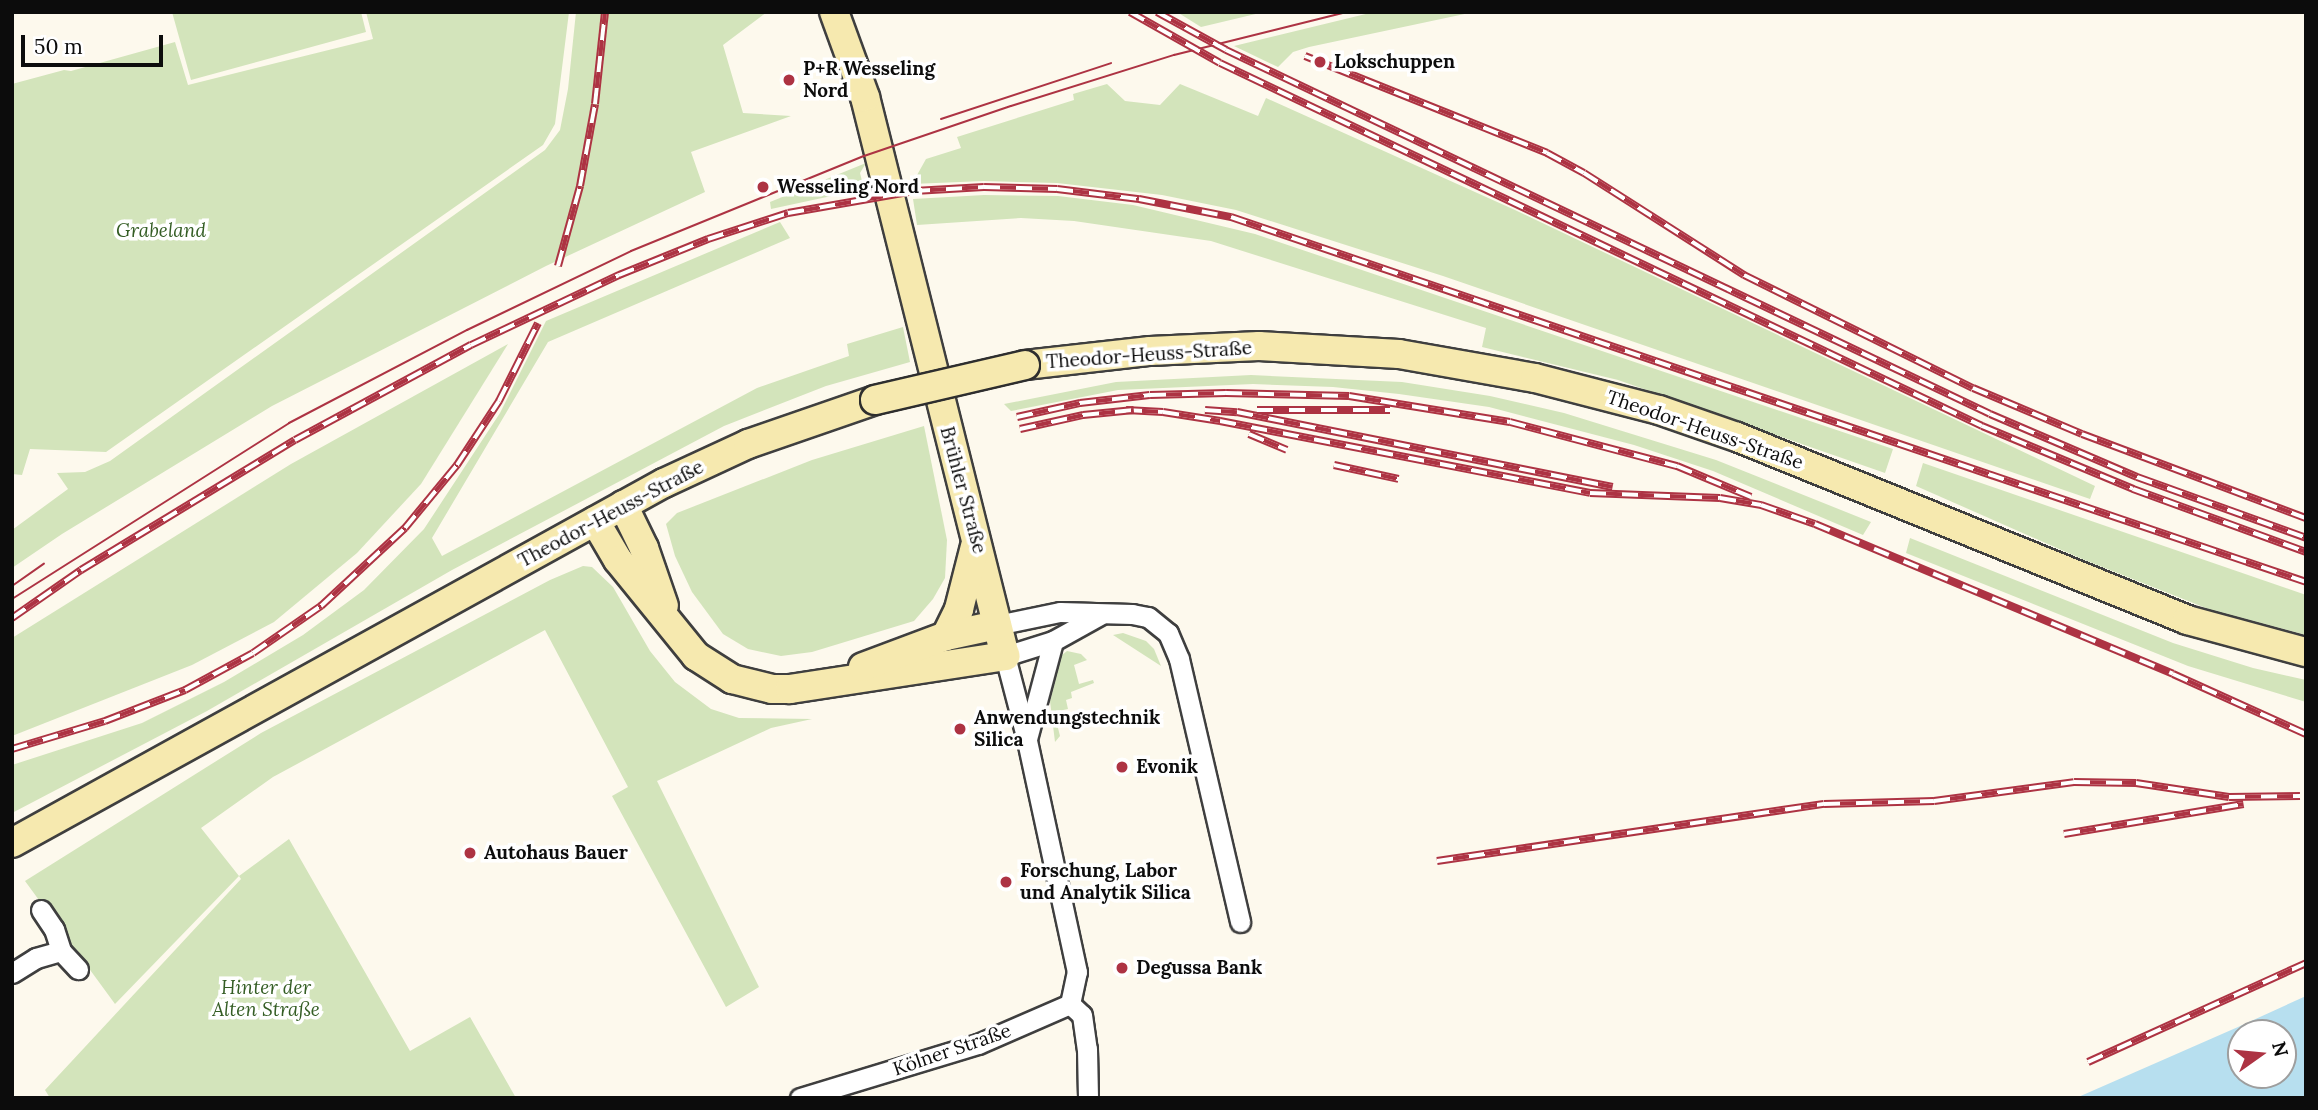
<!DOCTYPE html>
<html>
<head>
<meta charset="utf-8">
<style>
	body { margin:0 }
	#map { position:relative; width:2318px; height:1110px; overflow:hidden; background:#fdf9ed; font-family:Lora,serif }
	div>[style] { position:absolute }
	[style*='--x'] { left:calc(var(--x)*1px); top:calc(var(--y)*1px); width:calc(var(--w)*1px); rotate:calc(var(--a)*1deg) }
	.green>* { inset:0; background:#d3e4bb }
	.water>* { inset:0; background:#b7dfef }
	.roads { filter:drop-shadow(2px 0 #3f3f3f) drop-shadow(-2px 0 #3f3f3f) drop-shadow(0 2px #3f3f3f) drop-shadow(0 -2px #3f3f3f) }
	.street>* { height:19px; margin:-9.5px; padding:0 9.5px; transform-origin:9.5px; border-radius:9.5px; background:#fff }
	.secondary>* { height:28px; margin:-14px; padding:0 14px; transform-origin:14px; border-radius:14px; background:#f6e9af }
	.tram>* { height:2px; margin:-1px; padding:0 1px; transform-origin:1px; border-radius:1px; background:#ad3343 }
	.rail>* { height:8px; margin-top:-4px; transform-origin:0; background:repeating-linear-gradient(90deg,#fff 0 16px,#ad3343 0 32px); box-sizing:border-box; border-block:2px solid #ad3343 }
	.bridges { filter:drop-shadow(2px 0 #2e2e2e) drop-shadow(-2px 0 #2e2e2e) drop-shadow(0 2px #2e2e2e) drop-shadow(0 -2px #2e2e2e) }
	.secondary-bridge>* { height:28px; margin:-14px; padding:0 14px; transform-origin:14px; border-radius:14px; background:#f6e9af }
	.dots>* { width:19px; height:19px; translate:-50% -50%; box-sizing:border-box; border:4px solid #fff; border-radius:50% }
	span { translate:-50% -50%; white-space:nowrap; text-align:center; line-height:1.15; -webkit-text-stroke:7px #fff; paint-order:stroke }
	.poi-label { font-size:19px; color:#0c0c0c; font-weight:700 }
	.left { translate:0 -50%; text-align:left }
	.park-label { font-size:19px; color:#345d24; font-style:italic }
	.street-label { font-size:19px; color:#0c0c0c }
	.frame { position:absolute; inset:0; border:14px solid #0c0c0c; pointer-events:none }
	.north { position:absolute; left:2227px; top:1019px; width:70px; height:70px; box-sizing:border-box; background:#fff; border:2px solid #9e9e9e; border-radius:50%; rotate:75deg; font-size:19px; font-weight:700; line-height:28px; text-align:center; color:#0c0c0c }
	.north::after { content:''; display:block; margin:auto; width:24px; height:32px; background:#ad3343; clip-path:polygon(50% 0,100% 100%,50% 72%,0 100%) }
	.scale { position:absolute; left:21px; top:35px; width:142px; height:32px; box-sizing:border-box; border:4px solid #0c0c0c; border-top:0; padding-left:9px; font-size:21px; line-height:24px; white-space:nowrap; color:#0c0c0c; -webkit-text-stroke:5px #fff; paint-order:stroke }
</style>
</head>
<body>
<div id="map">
	<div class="green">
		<i style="clip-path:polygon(172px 12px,361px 12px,366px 32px,191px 80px)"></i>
		<i style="clip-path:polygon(366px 12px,569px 12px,555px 124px,543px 145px,106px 452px,30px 449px,22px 475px,12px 474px,12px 84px,64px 70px,71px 71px,175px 42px,188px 85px,373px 39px)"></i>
		<i style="clip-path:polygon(576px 12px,767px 12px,723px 45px,743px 113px,791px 116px,691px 152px,705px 192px,546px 266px,272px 406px,62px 534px,12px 568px,12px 530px,68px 489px,57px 473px,85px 472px,110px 461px,545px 150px,560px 130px,568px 89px)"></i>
		<i style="clip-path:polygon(1177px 12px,1264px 12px,1201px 27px)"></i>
		<i style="clip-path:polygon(1374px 12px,1474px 12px,1309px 47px,1293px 52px,1278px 67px,1234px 46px)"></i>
		<i style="clip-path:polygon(1107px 84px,1125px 101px,1160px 105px,1180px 84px,1258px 116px,1266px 98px,1515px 210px,2095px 486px,2090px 499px,1443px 276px,1236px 210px,1162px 195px,1057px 183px,984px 181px,912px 184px,926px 159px,961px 148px,957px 137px,1074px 100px,1073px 94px)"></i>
		<i style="clip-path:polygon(866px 163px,860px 173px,864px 189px,771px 209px,770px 202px)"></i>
		<i style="clip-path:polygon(984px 195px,1058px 196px,1133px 205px,1255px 234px,1893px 449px,1885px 473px,1618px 380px,1482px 347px,1486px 328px,1211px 241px,1074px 221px,1021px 218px,917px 225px,913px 199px)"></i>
		<i style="clip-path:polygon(780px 222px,790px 238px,548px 342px,432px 538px,442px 556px,757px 388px,849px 356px,847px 344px,903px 327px,910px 362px,826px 386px,724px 426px,452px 570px,207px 711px,12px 813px,12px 765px,142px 723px,224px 682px,303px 635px,364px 590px,424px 529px,500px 413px,546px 321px)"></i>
		<i style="clip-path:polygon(508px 344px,421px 484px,357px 553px,274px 622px,192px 665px,12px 736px,12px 638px,291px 464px)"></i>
		<i style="clip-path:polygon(1251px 375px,1402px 382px,1490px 396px,1564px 413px,1716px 460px,1871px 522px,1863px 535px,1713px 471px,1634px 445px,1489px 407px,1399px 394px,1333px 387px,1253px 384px,1118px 390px,1011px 411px,1004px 404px,1116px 382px)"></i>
		<i style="clip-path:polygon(924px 426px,947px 540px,945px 578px,933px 599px,914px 621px,812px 652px,781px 656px,748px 649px,723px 634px,692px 592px,675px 556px,666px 524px,677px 513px,812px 460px)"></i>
		<i style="clip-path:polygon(1923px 463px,2306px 595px,2306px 635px,2211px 610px,2082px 559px,1916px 486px)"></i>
		<i style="clip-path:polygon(1910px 538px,2173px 643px,2253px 668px,2306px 680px,2306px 702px,2188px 666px,1906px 553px)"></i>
		<i style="clip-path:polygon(583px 566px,592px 567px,613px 587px,650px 651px,675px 682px,711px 709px,739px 718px,812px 719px,771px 728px,657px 781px,759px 987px,726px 1007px,612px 796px,628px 787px,545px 630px,273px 777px,201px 828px,239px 876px,289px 839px,410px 1051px,470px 1017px,516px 1098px,50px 1098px,45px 1090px,241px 879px,239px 876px,115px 1004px,25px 881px,261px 733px,550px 580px)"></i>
		<i style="clip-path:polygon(1123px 633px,1146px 641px,1154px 649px,1161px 666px,1113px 635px)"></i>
		<i style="clip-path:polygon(1067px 651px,1081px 654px,1087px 660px,1074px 665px,1079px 684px,1093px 680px,1094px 683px,1071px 692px,1072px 698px,1066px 700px,1068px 709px,1054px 712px,1060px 736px,1055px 742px,1050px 701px,1057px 674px,1052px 671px,1056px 660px)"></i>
	</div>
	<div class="water">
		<i style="clip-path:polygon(evenodd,2306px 996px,2306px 1098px,2076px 1098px,2238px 1027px,2306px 996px,2241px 1033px,2283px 1033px,2283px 1075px,2241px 1075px,2241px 1033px)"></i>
	</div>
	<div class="roads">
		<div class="street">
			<i style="--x:997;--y:625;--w:64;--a:-11.7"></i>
			<i style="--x:1060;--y:612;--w:72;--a:1.6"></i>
			<i style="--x:1132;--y:614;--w:16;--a:11"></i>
			<i style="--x:1148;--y:617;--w:26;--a:39"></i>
			<i style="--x:1168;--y:633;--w:28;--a:67"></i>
			<i style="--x:1179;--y:659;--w:270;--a:76.9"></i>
			<i style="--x:1027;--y:739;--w:101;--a:-75.1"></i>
			<i style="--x:41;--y:910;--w:23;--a:56"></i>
			<i style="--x:54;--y:929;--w:23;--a:72"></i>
			<i style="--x:12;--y:973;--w:28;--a:-32"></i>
			<i style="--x:36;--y:958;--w:26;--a:-16"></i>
			<i style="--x:61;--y:951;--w:25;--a:47"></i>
			<i style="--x:1070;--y:1004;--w:16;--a:43"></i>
			<i style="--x:1082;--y:1015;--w:34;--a:82"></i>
			<i style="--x:1087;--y:1049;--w:49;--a:88.8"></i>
			<i style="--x:800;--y:1098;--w:186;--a:-16.9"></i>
			<i style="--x:978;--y:1044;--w:100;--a:-23.5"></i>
			<i style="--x:1070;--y:1004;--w:33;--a:-78"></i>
			<i style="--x:1077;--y:972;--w:237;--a:-102.2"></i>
			<i style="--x:1027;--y:740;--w:87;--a:-104.7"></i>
			<i style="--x:1005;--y:656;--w:50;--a:-17.4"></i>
			<i style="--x:1053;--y:641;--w:54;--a:-29"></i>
		</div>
		<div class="secondary">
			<i style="--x:1025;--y:365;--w:126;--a:-6.4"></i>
			<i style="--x:1150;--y:351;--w:109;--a:-2.6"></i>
			<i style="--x:1259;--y:346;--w:140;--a:3.3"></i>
			<i style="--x:1399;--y:354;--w:138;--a:10"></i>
			<i style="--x:1535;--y:378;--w:128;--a:14.5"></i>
			<i style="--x:1659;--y:410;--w:83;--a:19.1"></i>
			<i style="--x:1737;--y:437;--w:486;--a:22.1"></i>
			<i style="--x:2187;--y:620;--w:123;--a:15.1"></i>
			<i style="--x:623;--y:505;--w:48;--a:64"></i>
			<i style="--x:644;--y:548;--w:61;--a:71"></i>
			<i style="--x:595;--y:521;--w:45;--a:59.5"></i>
			<i style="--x:618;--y:560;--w:124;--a:50.9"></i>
			<i style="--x:696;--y:656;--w:43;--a:32.6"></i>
			<i style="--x:732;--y:679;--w:41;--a:14"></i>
			<i style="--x:772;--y:689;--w:18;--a:0"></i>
			<i style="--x:790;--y:689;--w:218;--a:-8.7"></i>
			<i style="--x:1005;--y:656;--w:576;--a:-104.06"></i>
			<i style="--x:865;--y:97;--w:90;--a:-110"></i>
			<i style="--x:946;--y:636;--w:30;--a:-64"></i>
			<i style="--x:959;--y:609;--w:65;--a:-75.7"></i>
			<i style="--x:863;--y:667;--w:89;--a:-20.5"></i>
			<i style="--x:946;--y:636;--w:52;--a:-12.2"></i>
			<i style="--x:12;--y:843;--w:745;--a:-28.91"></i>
			<i style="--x:664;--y:483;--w:93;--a:-24.9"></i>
			<i style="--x:748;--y:444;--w:134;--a:-19.1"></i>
		</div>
	</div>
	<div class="tram">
		<i style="--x:941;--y:119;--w:179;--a:-18.2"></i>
		<i style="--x:12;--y:586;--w:39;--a:-35"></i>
		<i style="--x:12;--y:599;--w:328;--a:-32.4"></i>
		<i style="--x:289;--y:423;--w:201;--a:-27.6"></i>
		<i style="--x:467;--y:330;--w:182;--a:-25.7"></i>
		<i style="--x:631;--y:251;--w:252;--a:-22.2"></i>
		<i style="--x:864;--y:156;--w:155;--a:-18.8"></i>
		<i style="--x:1011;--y:106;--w:171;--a:-17.4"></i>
		<i style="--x:1174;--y:55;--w:178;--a:-14"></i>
	</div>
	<div class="rail">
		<i style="--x:1130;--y:12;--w:103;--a:29.5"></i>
		<i style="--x:1220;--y:63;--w:844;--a:25.47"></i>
		<i style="--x:1982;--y:426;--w:164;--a:22.6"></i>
		<i style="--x:2133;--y:489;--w:184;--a:20"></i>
		<i style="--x:1157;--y:12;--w:79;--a:28.8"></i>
		<i style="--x:1226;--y:50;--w:846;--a:25.47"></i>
		<i style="--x:1990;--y:414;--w:160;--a:23.2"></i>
		<i style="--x:2137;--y:477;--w:180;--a:19.8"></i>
		<i style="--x:1305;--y:56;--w:261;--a:21.8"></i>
		<i style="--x:1547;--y:153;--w:42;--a:28.4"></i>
		<i style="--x:1584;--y:173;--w:190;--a:32.5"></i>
		<i style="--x:1744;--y:275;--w:255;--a:26.3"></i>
		<i style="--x:1973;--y:388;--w:118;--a:22.9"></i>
		<i style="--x:2082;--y:434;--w:239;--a:20.6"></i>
		<i style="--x:558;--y:266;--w:83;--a:-74.6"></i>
		<i style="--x:580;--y:186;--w:83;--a:-79.6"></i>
		<i style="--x:595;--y:104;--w:93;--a:-83.8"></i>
		<i style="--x:1126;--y:410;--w:37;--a:3"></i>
		<i style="--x:1163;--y:412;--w:58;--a:9"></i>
		<i style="--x:1220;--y:421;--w:377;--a:11"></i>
		<i style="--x:1590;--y:493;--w:130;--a:2.2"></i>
		<i style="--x:1720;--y:498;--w:42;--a:9.7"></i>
		<i style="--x:1761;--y:505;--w:57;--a:19.4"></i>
		<i style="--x:1815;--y:524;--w:388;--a:22.7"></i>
		<i style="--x:2173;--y:674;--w:146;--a:24.3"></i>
		<i style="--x:1205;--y:410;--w:32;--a:4"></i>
		<i style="--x:1237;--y:412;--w:383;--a:11.3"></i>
		<i style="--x:1257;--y:410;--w:133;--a:0"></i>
		<i style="--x:1017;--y:417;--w:65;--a:-12.5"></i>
		<i style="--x:1080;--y:403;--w:70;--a:-6.5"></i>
		<i style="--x:1150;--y:395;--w:76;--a:-1.5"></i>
		<i style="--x:1226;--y:393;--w:123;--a:1.4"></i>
		<i style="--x:1349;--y:396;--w:163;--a:9.2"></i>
		<i style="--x:1510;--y:422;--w:173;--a:14.8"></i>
		<i style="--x:1677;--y:466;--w:80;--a:22.7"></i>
		<i style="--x:1020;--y:429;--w:65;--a:-12.5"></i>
		<i style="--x:1083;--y:415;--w:51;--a:-5.6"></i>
		<i style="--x:1249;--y:434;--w:41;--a:22.8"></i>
		<i style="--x:1334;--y:465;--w:66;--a:12.2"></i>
		<i style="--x:12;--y:618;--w:84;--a:-34.8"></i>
		<i style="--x:81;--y:570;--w:250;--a:-31.3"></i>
		<i style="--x:295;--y:440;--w:200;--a:-28.4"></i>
		<i style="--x:471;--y:345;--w:164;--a:-25.3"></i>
		<i style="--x:619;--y:275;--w:96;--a:-22"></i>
		<i style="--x:708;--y:239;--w:84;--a:-18"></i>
		<i style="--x:788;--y:213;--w:128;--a:-9.9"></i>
		<i style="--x:914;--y:191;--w:70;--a:-3.3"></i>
		<i style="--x:984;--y:187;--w:73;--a:1.6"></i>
		<i style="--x:1057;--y:189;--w:83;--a:7"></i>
		<i style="--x:1139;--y:199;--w:94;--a:11.1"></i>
		<i style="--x:1231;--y:217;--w:1135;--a:18.75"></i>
		<i style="--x:12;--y:749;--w:97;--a:-16.8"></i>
		<i style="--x:105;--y:721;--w:86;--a:-21.2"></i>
		<i style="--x:185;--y:690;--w:77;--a:-28.6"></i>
		<i style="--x:253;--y:653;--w:83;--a:-34.7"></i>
		<i style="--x:321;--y:606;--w:115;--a:-42.9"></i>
		<i style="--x:405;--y:528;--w:82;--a:-50.5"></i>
		<i style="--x:457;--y:465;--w:77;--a:-56.7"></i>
		<i style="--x:499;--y:401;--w:87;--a:-63.4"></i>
		<i style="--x:2064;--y:834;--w:182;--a:-9.5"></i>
		<i style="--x:1437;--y:861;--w:391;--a:-8.4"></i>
		<i style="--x:1824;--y:804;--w:110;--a:-1.6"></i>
		<i style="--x:1934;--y:801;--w:141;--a:-7.7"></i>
		<i style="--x:2074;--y:782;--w:62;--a:0.9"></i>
		<i style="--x:2136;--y:783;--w:94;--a:8.6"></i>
		<i style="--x:2229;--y:797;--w:71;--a:-0.8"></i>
		<i style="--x:2088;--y:1062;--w:239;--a:-24.4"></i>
	</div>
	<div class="bridges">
		<div class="secondary-bridge">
			<i style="--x:875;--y:400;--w:154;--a:-13.1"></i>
		</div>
	</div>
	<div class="dots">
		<i style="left:1320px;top:62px;background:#ad3343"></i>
		<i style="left:789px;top:80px;background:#ad3343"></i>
		<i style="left:763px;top:187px;background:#ad3343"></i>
		<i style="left:960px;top:729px;background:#ad3343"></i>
		<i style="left:1122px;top:767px;background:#ad3343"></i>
		<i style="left:470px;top:853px;background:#ad3343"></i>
		<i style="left:1006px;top:882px;background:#ad3343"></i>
		<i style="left:1122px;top:968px;background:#ad3343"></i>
	</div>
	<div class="poi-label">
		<span class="left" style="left:1334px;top:62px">Lokschuppen</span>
		<span class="left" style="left:803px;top:80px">P+R Wesseling<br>Nord</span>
		<span class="left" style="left:777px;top:187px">Wesseling Nord</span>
		<span class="left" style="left:974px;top:729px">Anwendungstechnik<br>Silica</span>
		<span class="left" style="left:1136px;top:767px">Evonik</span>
		<span class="left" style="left:484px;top:853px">Autohaus Bauer</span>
		<span class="left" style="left:1020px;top:882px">Forschung, Labor<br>und Analytik Silica</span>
		<span class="left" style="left:1136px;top:968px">Degussa Bank</span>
	</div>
	<div class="park-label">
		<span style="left:161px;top:231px">Grabeland</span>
		<span style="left:266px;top:999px">Hinter der<br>Alten Straße</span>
	</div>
	<div class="street-label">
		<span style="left:1149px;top:355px;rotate:-4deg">Theodor-Heuss-Straße</span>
		<span style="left:1705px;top:430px;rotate:19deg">Theodor-Heuss-Straße</span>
		<span style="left:963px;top:490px;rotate:75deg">Brühler Straße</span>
		<span style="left:611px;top:514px;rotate:-28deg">Theodor-Heuss-Straße</span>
		<span style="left:952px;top:1050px;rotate:-19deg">Kölner Straße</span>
	</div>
	<div class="frame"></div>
	<div class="north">N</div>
	<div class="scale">50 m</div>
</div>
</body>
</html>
